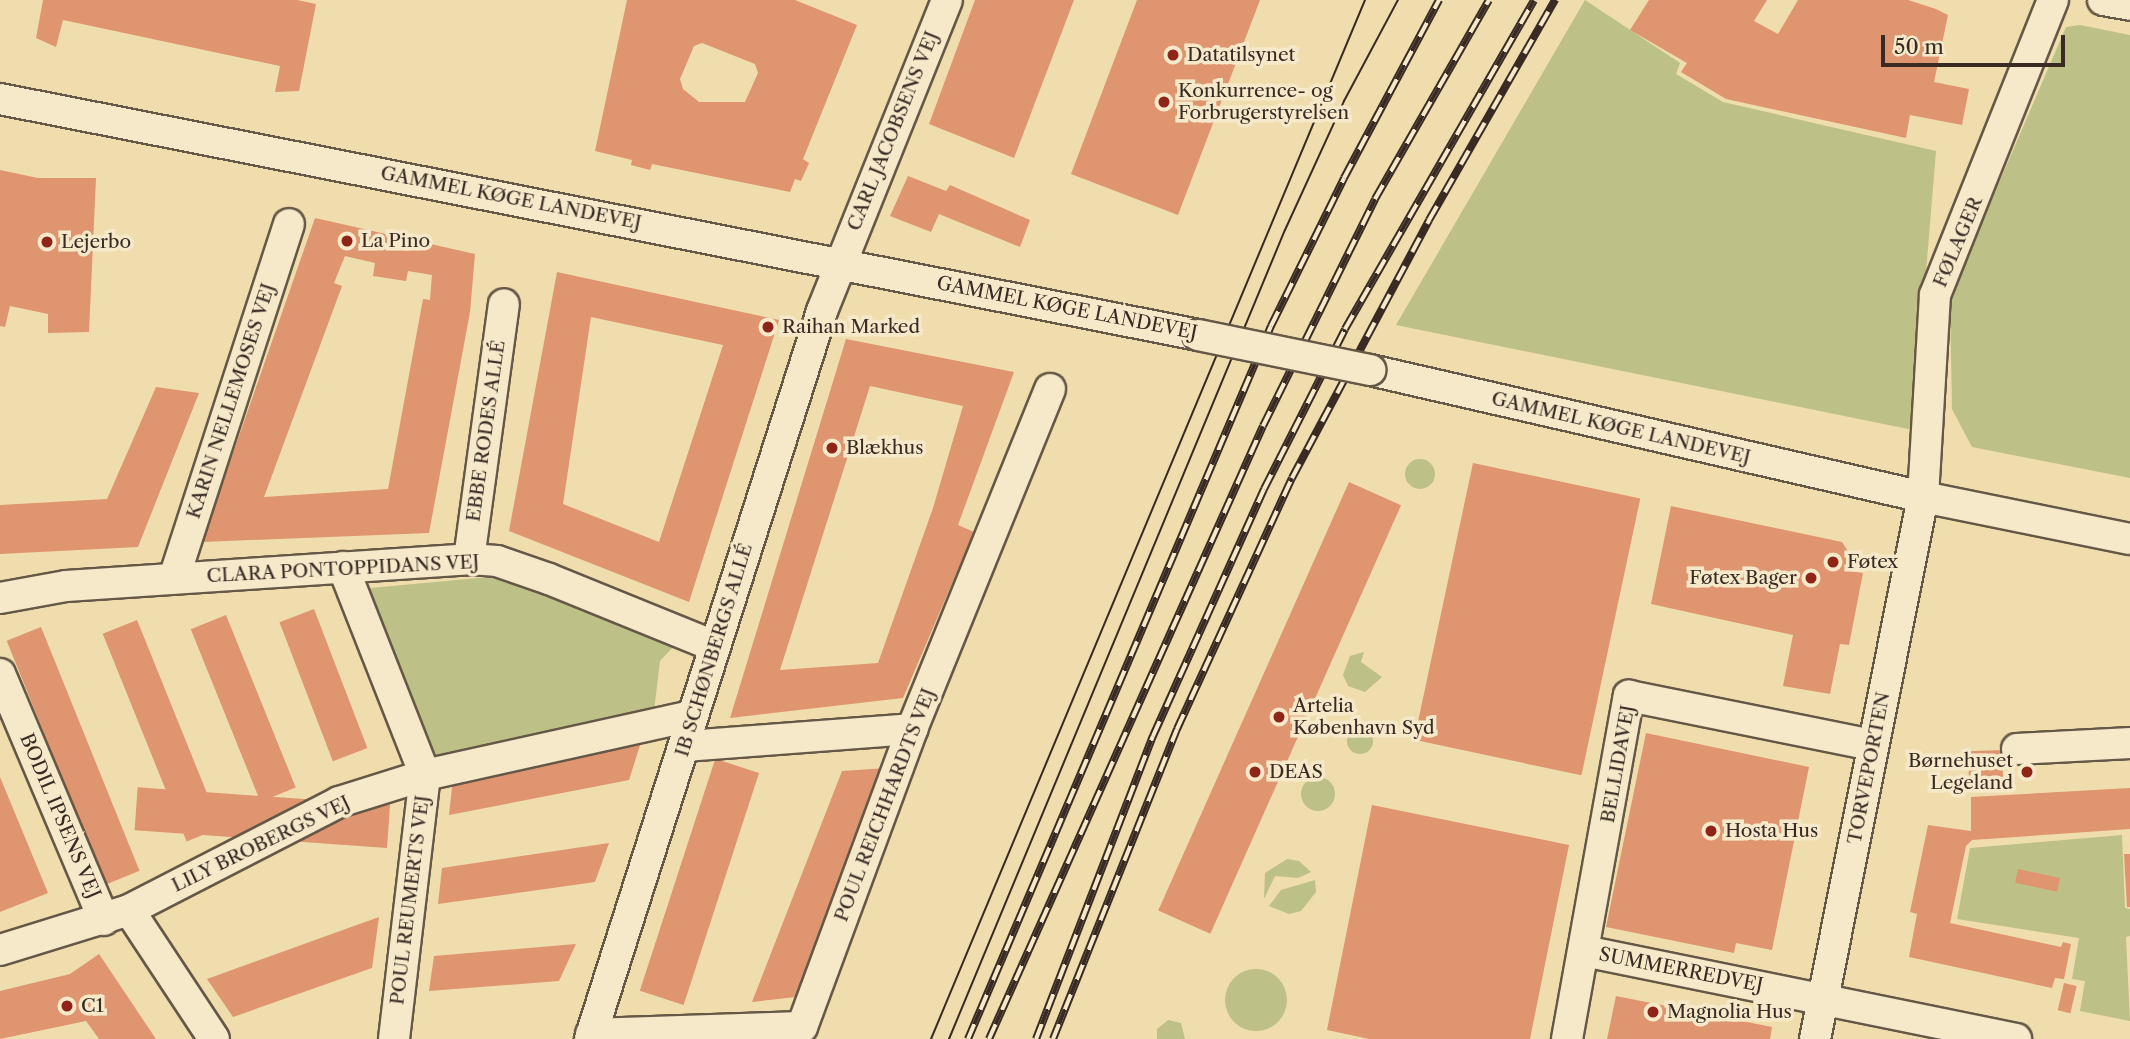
<!DOCTYPE html>
<html>
<head>
<meta charset="utf-8">
<style>
	body { margin:0 }
	#map { position:relative; width:2130px; height:1039px; overflow:hidden; background:#efddad; font-family:"Libre Caslon Text",serif }
	div>[style] { position:absolute }
	[style*='--x'] { left:calc(var(--x)*1px); top:calc(var(--y)*1px); width:calc(var(--w)*1px); rotate:calc(var(--a)*1deg) }
	.green>* { inset:0; background:#bdc087 }
	.round { border-radius:50% }
	.building>* { inset:0; background:#df9570; transform-origin:0 0 }
	.roads { filter:drop-shadow(2px 0 #665846) drop-shadow(-2px 0 #665846) drop-shadow(0 2px #665846) drop-shadow(0 -2px #665846) }
	.minor>* { height:30px; margin:-15px; padding:0 15px; transform-origin:15px; border-radius:15px; background:#f5e9ca }
	.tram>* { height:2px; margin:-1px; padding:0 1px; transform-origin:1px; border-radius:1px; background:#392b24 }
	.rail>* { height:8px; margin-top:-4px; transform-origin:0; background:repeating-linear-gradient(90deg,#f5e9ca 0 16px,#392b24 0 32px); box-sizing:border-box; border-block:2px solid #392b24 }
	.bridges { filter:drop-shadow(2px 0 #665846) drop-shadow(-2px 0 #665846) drop-shadow(0 2px #665846) drop-shadow(0 -2px #665846) }
	.minor-bridge>* { height:30px; margin:-15px; padding:0 15px; transform-origin:15px; border-radius:15px; background:#f5e9ca }
	.dots>* { width:19px; height:19px; translate:-50% -50%; box-sizing:border-box; border:4px solid #f5e9ca; border-radius:50% }
	span { translate:-50% -50%; white-space:nowrap; text-align:center; line-height:1.15; -webkit-text-stroke:7px #f5e9ca; paint-order:stroke }
	.poi-label { font-size:19px; color:#392b24 }
	.left { translate:0 -50%; text-align:left }
	.right { translate:-100% -50%; text-align:right }
	.street-label { font-size:19px; color:#392b24 }
	.scale { position:absolute; left:1881px; top:35px; width:184px; height:32px; box-sizing:border-box; border:4px solid #392b24; border-top:0; padding-left:9px; font-size:21px; line-height:24px; white-space:nowrap; color:#392b24; -webkit-text-stroke:5px #f5e9ca; paint-order:stroke }
</style>
</head>
<body>
<div id="map">
	<div class="green">
		<i style="clip-path:polygon(1585px 0,1680px 63px,1676px 74px,1723px 102px,1936px 151px,1913px 430px,1396px 325px)"></i>
		<i style="clip-path:polygon(2080px 25px,2130px 35px,2130px 478px,1972px 447px,1952px 409px,1950px 297px,2066px 27px)"></i>
		<i class="round" style="left:1405px;top:459px;width:30px;height:30px"></i>
		<i style="clip-path:polygon(499px 576px,674px 646px,660px 661px,654px 711px,436px 755px,423px 749px,366px 595px,371px 588px)"></i>
		<i style="clip-path:polygon(1364px 652px,1361px 662px,1382px 677px,1365px 692px,1348px 686px,1343px 675px,1350px 656px)"></i>
		<i class="round" style="left:1347px;top:728px;width:26px;height:26px"></i>
		<i class="round" style="left:1301px;top:777px;width:34px;height:34px"></i>
		<i style="clip-path:polygon(2122px 835px,2125px 908px,2130px 909px,2130px 936px,2126px 937px,2130px 1021px,2080px 1011px,2085px 981px,2072px 979px,2079px 938px,1957px 919px,1970px 848px)"></i>
		<i style="clip-path:polygon(1287px 859px,1299px 861px,1311px 872px,1298px 878px,1275px 876px,1264px 899px,1265px 873px)"></i>
		<i style="clip-path:polygon(1315px 880px,1316px 892px,1301px 911px,1289px 914px,1269px 906px,1281px 890px)"></i>
		<i class="round" style="left:1225px;top:969px;width:62px;height:62px"></i>
		<i style="clip-path:polygon(1168px 1020px,1181px 1023px,1185px 1039px,1157px 1039px,1157px 1029px)"></i>
	</div>
	<div class="building">
		<i style="clip-path:polygon(43px 0,297px 0,316px 4px,299px 91px,275px 92px,280px 66px,63px 20px,56px 47px,36px 38px)"></i>
		<i style="clip-path:polygon(evenodd,627px 0,795px 0,857px 25px,803px 159px,809px 163px,801px 181px,795px 179px,790px 192px,652px 164px,650px 170px,631px 165px,632px 160px,595px 151px,627px 0,702px 43px,755px 64px,758px 73px,745px 102px,699px 102px,683px 89px,680px 79px,694px 46px,702px 43px)"></i>
		<i style="clip-path:polygon(975px 0,1074px 0,1014px 158px,929px 124px)"></i>
		<i style="clip-path:polygon(1137px 0,1260px 0,1178px 215px,1071px 174px)"></i>
		<i style="clip-path:polygon(1649px 0,1767px 0,1754px 21px,1778px 34px,1798px 0,1908px 0,1936px 9px,1948px 15px,1934px 82px,1969px 89px,1962px 125px,1910px 115px,1906px 138px,1726px 99px,1681px 72px,1687px 63px,1630px 30px)"></i>
		<i style="clip-path:polygon(0 170px,38px 178px,96px 178px,89px 332px,48px 333px,48px 314px,10px 306px,5px 327px,0 326px)"></i>
		<i style="clip-path:polygon(908px 176px,946px 191px,950px 185px,1030px 220px,1020px 247px,939px 214px,931px 232px,890px 216px)"></i>
		<i style="clip-path:polygon(evenodd,315px 218px,475px 254px,470px 312px,429px 533px,202px 542px,315px 218px,345px 256px,375px 263px,373px 276px,406px 281px,408px 271px,432px 275px,430px 300px,423px 299px,388px 489px,264px 497px,342px 286px,334px 283px,345px 256px)"></i>
		<i style="clip-path:polygon(evenodd,557px 272px,779px 320px,689px 602px,509px 531px,557px 272px,591px 317px,723px 345px,659px 542px,563px 504px,591px 317px)"></i>
		<i style="clip-path:polygon(evenodd,846px 339px,1014px 372px,958px 525px,974px 532px,903px 698px,730px 718px,846px 339px,870px 386px,963px 406px,933px 508px,878px 663px,780px 670px,870px 386px)"></i>
		<i style="clip-path:polygon(156px 387px,199px 393px,138px 547px,0 554px,0 505px,107px 499px)"></i>
		<i style="left:1473px;top:463px;width:171px;height:283px;rotate:12deg"></i>
		<i style="left:1349px;top:482px;width:57px;height:469px;rotate:24deg"></i>
		<i style="clip-path:polygon(1671px 506px,1842px 542px,1857px 565px,1856px 572px,1863px 573px,1849px 645px,1840px 644px,1830px 694px,1783px 686px,1793px 635px,1651px 604px)"></i>
		<i style="left:314px;top:609px;width:149px;height:37px;rotate:69deg"></i>
		<i style="left:226px;top:615px;width:186px;height:38px;rotate:68deg"></i>
		<i style="left:137px;top:620px;width:224px;height:37px;rotate:68deg"></i>
		<i style="left:41px;top:627px;width:263px;height:37px;rotate:68deg"></i>
		<i style="clip-path:polygon(1646px 733px,1809px 767px,1772px 950px,1736px 943px,1734px 953px,1606px 927px)"></i>
		<i style="clip-path:polygon(641px 742px,629px 780px,624px 781px,449px 815px,453px 778px)"></i>
		<i style="left:2002px;top:750px;width:33px;height:34px;rotate:88deg"></i>
		<i style="clip-path:polygon(887px 768px,796px 997px,752px 1002px,842px 771px)"></i>
		<i style="left:759px;top:773px;width:244px;height:46px;rotate:108deg"></i>
		<i style="clip-path:polygon(0 777px,48px 893px,0 912px)"></i>
		<i style="clip-path:polygon(2130px 788px,2130px 829px,1972px 840px,1966px 846px,1950px 923px,2061px 947px,2063px 942px,2071px 944px,2064px 979px,2055px 978px,2052px 988px,1909px 957px,1917px 914px,1910px 912px,1928px 825px,1971px 831px,1971px 797px)"></i>
		<i style="left:390px;top:805px;width:43px;height:253px;rotate:94deg"></i>
		<i style="clip-path:polygon(1372px 805px,1569px 845px,1530px 1039px,1369px 1039px,1327px 1030px)"></i>
		<i style="clip-path:polygon(609px 843px,595px 882px,438px 904px,442px 868px)"></i>
		<i style="clip-path:polygon(2124px 854px,2130px 854px,2130px 907px,2127px 907px)"></i>
		<i style="left:2018px;top:869px;width:43px;height:14px;rotate:12deg"></i>
		<i style="clip-path:polygon(379px 917px,372px 968px,233px 1017px,207px 979px)"></i>
		<i style="clip-path:polygon(576px 944px,559px 981px,429px 991px,434px 956px)"></i>
		<i style="clip-path:polygon(99px 954px,156px 1039px,99px 1039px,86px 1021px,0 1039px,0 991px,70px 974px)"></i>
		<i style="left:2064px;top:983px;width:13px;height:28px;rotate:13deg"></i>
		<i style="clip-path:polygon(1616px 996px,1772px 1027px,1770px 1039px,1607px 1039px)"></i>
	</div>
	<div class="roads">
		<div class="minor">
			<i style="--x:2103;--y:0;--w:27;--a:10"></i>
			<i style="--x:0;--y:99;--w:1221;--a:11.14"></i>
			<i style="--x:1370;--y:370;--w:567;--a:12.93"></i>
			<i style="--x:1923;--y:497;--w:211;--a:11.5"></i>
			<i style="--x:469;--y:559;--w:257;--a:-82.2"></i>
			<i style="--x:343;--y:567;--w:224;--a:68.5"></i>
			<i style="--x:425;--y:775;--w:266;--a:96.7"></i>
			<i style="--x:174;--y:578;--w:372;--a:-72"></i>
			<i style="--x:0;--y:598;--w:67;--a:-10.3"></i>
			<i style="--x:66;--y:586;--w:404;--a:-3.8"></i>
			<i style="--x:469;--y:559;--w:28;--a:4"></i>
			<i style="--x:497;--y:561;--w:55;--a:19.1"></i>
			<i style="--x:549;--y:579;--w:178;--a:22.1"></i>
			<i style="--x:0;--y:674;--w:267;--a:67.1"></i>
			<i style="--x:686;--y:746;--w:227;--a:-4.3"></i>
			<i style="--x:2017;--y:749;--w:113;--a:-3"></i>
			<i style="--x:129;--y:910;--w:154;--a:56.6"></i>
			<i style="--x:0;--y:950;--w:135;--a:-17.2"></i>
			<i style="--x:129;--y:910;--w:236;--a:-27.2"></i>
			<i style="--x:339;--y:802;--w:90;--a:-17.4"></i>
			<i style="--x:425;--y:775;--w:272;--a:-12.5"></i>
			<i style="--x:1584;--y:951;--w:441;--a:11.5"></i>
			<i style="--x:591;--y:1034;--w:211;--a:-1.9"></i>
			<i style="--x:802;--y:1027;--w:318;--a:-69.7"></i>
			<i style="--x:912;--y:729;--w:367;--a:-67.9"></i>
			<i style="--x:590;--y:1039;--w:764;--a:-72.32"></i>
			<i style="--x:822;--y:311;--w:335;--a:-68.1"></i>
			<i style="--x:1567;--y:1039;--w:349;--a:-79.8"></i>
			<i style="--x:1629;--y:696;--w:248;--a:11.4"></i>
			<i style="--x:1815;--y:1039;--w:553;--a:-78.73"></i>
			<i style="--x:1923;--y:497;--w:202;--a:-86.6"></i>
			<i style="--x:1935;--y:295;--w:318;--a:-68.2"></i>
		</div>
	</div>
	<div class="tram">
		<i style="--x:931;--y:1039;--w:1126;--a:-67.33"></i>
		<i style="--x:949;--y:1039;--w:876;--a:-67.45"></i>
		<i style="--x:1285;--y:230;--w:142;--a:-65.4"></i>
		<i style="--x:1344;--y:101;--w:115;--a:-61.9"></i>
	</div>
	<div class="rail">
		<i style="--x:968;--y:1039;--w:775;--a:-66.98"></i>
		<i style="--x:1271;--y:326;--w:165;--a:-63.7"></i>
		<i style="--x:1344;--y:178;--w:202;--a:-61.9"></i>
		<i style="--x:989;--y:1039;--w:671;--a:-65.92"></i>
		<i style="--x:1263;--y:426;--w:253;--a:-63.7"></i>
		<i style="--x:1375;--y:199;--w:229;--a:-60.2"></i>
		<i style="--x:1036;--y:1039;--w:325;--a:-68.9"></i>
		<i style="--x:1153;--y:736;--w:271;--a:-65.8"></i>
		<i style="--x:1264;--y:489;--w:179;--a:-63.1"></i>
		<i style="--x:1345;--y:329;--w:379;--a:-60.1"></i>
		<i style="--x:1053;--y:1039;--w:334;--a:-68.2"></i>
		<i style="--x:1177;--y:729;--w:276;--a:-65.4"></i>
		<i style="--x:1292;--y:478;--w:292;--a:-62"></i>
		<i style="--x:1429;--y:220;--w:254;--a:-60.2"></i>
	</div>
	<div class="bridges">
		<div class="minor-bridge">
			<i style="--x:1198;--y:335;--w:176;--a:11.5"></i>
		</div>
	</div>
	<div class="dots">
		<i style="left:1173px;top:55px;background:#8f2418"></i>
		<i style="left:1164px;top:102px;background:#8f2418"></i>
		<i style="left:347px;top:241px;background:#8f2418"></i>
		<i style="left:47px;top:242px;background:#8f2418"></i>
		<i style="left:768px;top:327px;background:#8f2418"></i>
		<i style="left:832px;top:448px;background:#8f2418"></i>
		<i style="left:1833px;top:562px;background:#8f2418"></i>
		<i style="left:1811px;top:578px;background:#8f2418"></i>
		<i style="left:1279px;top:717px;background:#8f2418"></i>
		<i style="left:1255px;top:772px;background:#8f2418"></i>
		<i style="left:2027px;top:772px;background:#8f2418"></i>
		<i style="left:1711px;top:831px;background:#8f2418"></i>
		<i style="left:67px;top:1006px;background:#8f2418"></i>
		<i style="left:1653px;top:1012px;background:#8f2418"></i>
	</div>
	<div class="poi-label">
		<span class="left" style="left:1187px;top:55px">Datatilsynet</span>
		<span class="left" style="left:1178px;top:102px">Konkurrence- og<br>Forbrugerstyrelsen</span>
		<span class="left" style="left:361px;top:241px">La Pino</span>
		<span class="left" style="left:61px;top:242px">Lejerbo</span>
		<span class="left" style="left:782px;top:327px">Raihan Marked</span>
		<span class="left" style="left:846px;top:448px">Blækhus</span>
		<span class="left" style="left:1847px;top:562px">Føtex</span>
		<span class="right" style="left:1797px;top:578px">Føtex Bager</span>
		<span class="left" style="left:1293px;top:717px">Artelia<br>København Syd</span>
		<span class="right" style="left:2013px;top:772px">Børnehuset<br>Legeland</span>
		<span class="left" style="left:1269px;top:772px">DEAS</span>
		<span class="left" style="left:1725px;top:831px">Hosta Hus</span>
		<span class="left" style="left:81px;top:1006px">C1</span>
		<span class="left" style="left:1667px;top:1012px">Magnolia Hus</span>
	</div>
	<div class="street-label">
		<span style="left:893px;top:131px;rotate:-68deg">CARL JACOBSENS VEJ</span>
		<span style="left:511px;top:198px;rotate:11deg">GAMMEL KØGE LANDEVEJ</span>
		<span style="left:1958px;top:242px;rotate:-67deg">FØLAGER</span>
		<span style="left:1067px;top:308px;rotate:11deg">GAMMEL KØGE LANDEVEJ</span>
		<span style="left:231px;top:401px;rotate:-72deg">KARIN NELLEMOSES VEJ</span>
		<span style="left:1621px;top:428px;rotate:13deg">GAMMEL KØGE LANDEVEJ</span>
		<span style="left:486px;top:431px;rotate:-82deg">EBBE RODES ALLÉ</span>
		<span style="left:343px;top:569px;rotate:-3deg">CLARA PONTOPPIDANS VEJ</span>
		<span style="left:714px;top:650px;rotate:-73deg">IB SCHØNBERGS ALLÉ</span>
		<span style="left:1618px;top:764px;rotate:-80deg">BELLIDAVEJ</span>
		<span style="left:1869px;top:768px;rotate:-79deg">TORVEPORTEN</span>
		<span style="left:885px;top:805px;rotate:-69deg">POUL REICHHARDTS VEJ</span>
		<span style="left:60px;top:816px;rotate:67deg">BODIL IPSENS VEJ</span>
		<span style="left:261px;top:844px;rotate:-26deg">LILY BROBERGS VEJ</span>
		<span style="left:410px;top:900px;rotate:-83deg">POUL REUMERTS VEJ</span>
		<span style="left:1681px;top:970px;rotate:11deg">SUMMERREDVEJ</span>
	</div>
	<div class="scale">50 m</div>
</div>
</body>
</html>
